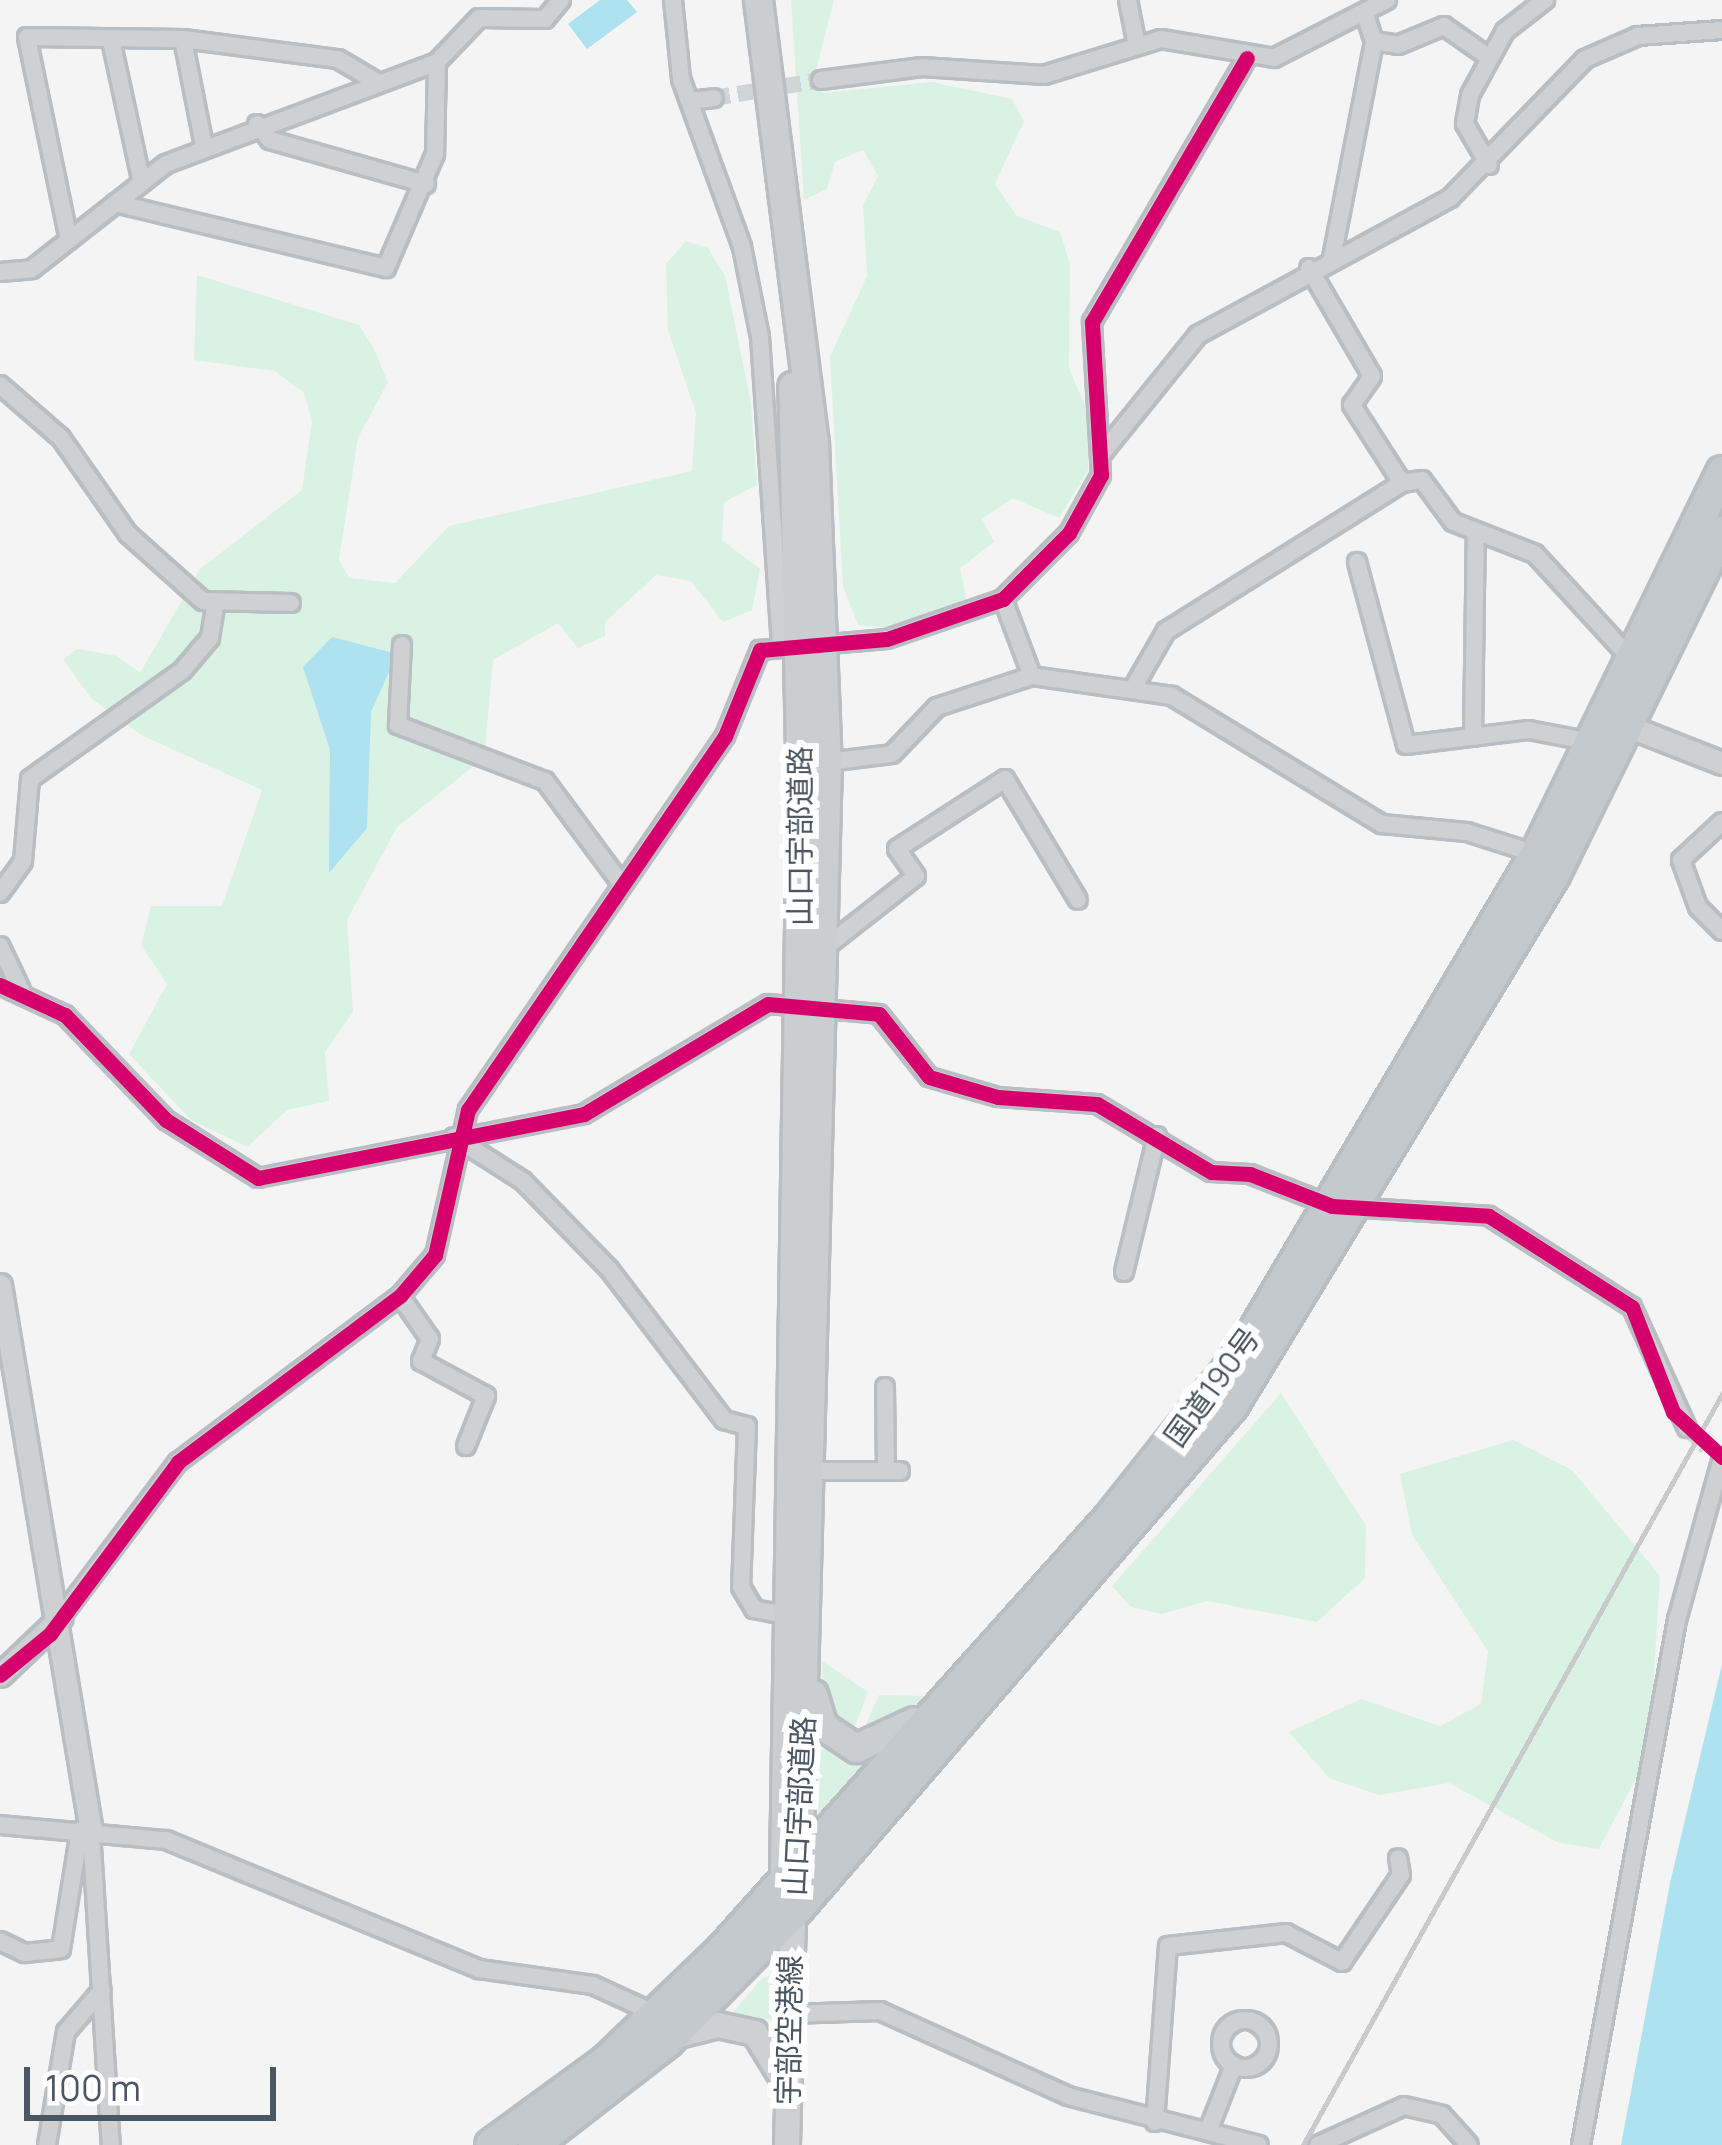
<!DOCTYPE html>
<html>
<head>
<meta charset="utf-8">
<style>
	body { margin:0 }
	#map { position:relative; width:1722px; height:2145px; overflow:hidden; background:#f4f4f4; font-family:Manrope,"Noto Sans JP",sans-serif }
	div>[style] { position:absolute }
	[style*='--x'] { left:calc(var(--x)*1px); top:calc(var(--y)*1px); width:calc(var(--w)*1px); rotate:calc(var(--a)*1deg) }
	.green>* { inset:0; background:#d9f2e3 }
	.water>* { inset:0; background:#aee2f0 }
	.minor-tunnel>* { height:16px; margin-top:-8px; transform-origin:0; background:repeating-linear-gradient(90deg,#d2d4d7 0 16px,transparent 0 24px) }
	.roads { filter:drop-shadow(3px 0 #b9bec3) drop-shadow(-3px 0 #b9bec3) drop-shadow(0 3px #b9bec3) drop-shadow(0 -3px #b9bec3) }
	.minor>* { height:16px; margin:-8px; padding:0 8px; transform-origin:8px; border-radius:8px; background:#ced0d2 }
	.minor>.ring { margin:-8px; padding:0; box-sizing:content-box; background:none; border:16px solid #ced0d2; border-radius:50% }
	.tertiary>* { height:21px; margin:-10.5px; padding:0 10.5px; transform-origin:10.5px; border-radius:10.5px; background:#ced0d2 }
	.secondary>* { height:24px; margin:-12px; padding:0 12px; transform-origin:12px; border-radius:12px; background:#ced0d4 }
	.primary>* { height:27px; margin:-13.5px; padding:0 13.5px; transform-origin:13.5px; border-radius:13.5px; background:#caced1 }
	.trunk>* { height:30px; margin:-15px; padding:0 15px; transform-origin:15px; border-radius:15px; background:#c4c9cd }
	.rail>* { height:4.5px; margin:-2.25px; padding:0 2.25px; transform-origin:2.25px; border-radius:2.25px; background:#c9cacc }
	.cycleway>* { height:15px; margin:-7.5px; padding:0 7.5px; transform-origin:7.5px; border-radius:7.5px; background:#d6006c }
	span { translate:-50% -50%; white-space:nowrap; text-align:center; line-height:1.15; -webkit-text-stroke:12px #fff; paint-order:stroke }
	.street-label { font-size:30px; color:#4a5661 }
	.scale { position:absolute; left:24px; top:2067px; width:252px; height:54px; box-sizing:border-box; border:6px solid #4a5661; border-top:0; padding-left:15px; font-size:36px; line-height:42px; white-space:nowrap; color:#4a5661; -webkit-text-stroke:9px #fff; paint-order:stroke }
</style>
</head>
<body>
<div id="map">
	<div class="green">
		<i style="clip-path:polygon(791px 0,834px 0,816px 70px,823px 93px,932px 82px,1012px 99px,1024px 121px,995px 184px,1017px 216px,1060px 232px,1070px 264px,1069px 369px,1088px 412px,1088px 470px,1059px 518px,1013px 498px,982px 519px,994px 542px,960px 568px,967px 603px,896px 628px,858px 625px,843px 587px,830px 357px,867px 276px,863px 205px,878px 176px,863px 150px,835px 162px,827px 189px,804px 200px)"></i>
		<i style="clip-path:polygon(686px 241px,708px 248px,725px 276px,751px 403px,757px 485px,724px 502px,722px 540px,760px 569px,752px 610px,723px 622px,691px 581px,656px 575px,605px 622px,605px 636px,578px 648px,558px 623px,493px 660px,484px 758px,397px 827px,347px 920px,353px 1012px,325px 1052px,329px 1101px,287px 1110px,247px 1147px,191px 1120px,129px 1054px,167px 984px,141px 945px,151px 906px,222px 906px,262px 790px,141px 735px,91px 698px,63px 659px,77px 649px,117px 656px,140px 673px,200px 569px,302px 490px,312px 422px,304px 393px,275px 371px,194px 360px,197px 275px,359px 325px,373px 347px,388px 382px,358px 438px,339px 559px,349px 578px,395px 583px,449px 526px,692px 471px,696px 413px,668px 330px,666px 264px)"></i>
		<i style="clip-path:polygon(1281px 1393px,1366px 1526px,1365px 1578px,1317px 1622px,1207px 1601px,1162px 1614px,1131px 1607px,1112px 1586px)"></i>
		<i style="clip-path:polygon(1513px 1440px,1572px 1470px,1660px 1576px,1649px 1753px,1599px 1849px,1559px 1843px,1449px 1783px,1379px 1795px,1329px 1778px,1289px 1732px,1361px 1699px,1440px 1726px,1481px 1704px,1488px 1651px,1412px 1535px,1400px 1474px)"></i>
		<i style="clip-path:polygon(822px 1661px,868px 1692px,852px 1734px,860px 1738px,879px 1695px,924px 1696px,891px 1730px,856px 1740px,823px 1707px)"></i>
		<i style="clip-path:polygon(821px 1749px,879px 1754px,817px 1826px)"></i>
		<i style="clip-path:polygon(774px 1974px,773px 2020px,731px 2015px,761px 1979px)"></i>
	</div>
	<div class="water">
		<i style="clip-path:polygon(600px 0,627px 0,637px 12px,587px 49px,568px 24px)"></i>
		<i style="clip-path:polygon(332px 637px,397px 654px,371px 712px,367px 828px,329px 873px,330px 750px,303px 667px)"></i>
		<i style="clip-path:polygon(1722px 1664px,1722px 2145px,1621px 2145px,1670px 1883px)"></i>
	</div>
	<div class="minor-tunnel">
		<i style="--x:714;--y:98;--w:109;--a:-9.5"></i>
		<i style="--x:1687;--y:1428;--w:27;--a:45"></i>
	</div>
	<div class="roads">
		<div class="minor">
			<i style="--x:673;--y:0;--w:79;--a:84.2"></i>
			<i style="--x:681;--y:79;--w:179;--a:70"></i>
			<i style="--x:742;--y:247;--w:92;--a:78.7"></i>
			<i style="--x:760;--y:337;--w:308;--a:86.1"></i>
			<i style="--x:1128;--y:0;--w:42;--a:79"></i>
			<i style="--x:1365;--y:14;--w:28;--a:72"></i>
			<i style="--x:1374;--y:41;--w:24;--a:9"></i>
			<i style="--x:1398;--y:45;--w:50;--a:-22.4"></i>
			<i style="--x:1444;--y:26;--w:52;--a:34.9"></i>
			<i style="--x:183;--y:39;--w:109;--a:78.9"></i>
			<i style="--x:111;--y:40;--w:142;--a:77.8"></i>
			<i style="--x:437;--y:62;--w:61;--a:-46.3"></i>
			<i style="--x:479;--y:18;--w:66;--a:0.9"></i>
			<i style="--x:545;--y:19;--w:25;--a:-50"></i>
			<i style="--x:821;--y:80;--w:102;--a:-7.3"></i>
			<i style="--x:922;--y:67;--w:122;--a:3.8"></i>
			<i style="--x:1044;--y:75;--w:122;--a:-17.1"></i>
			<i style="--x:1161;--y:39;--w:115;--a:9.5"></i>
			<i style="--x:1274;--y:58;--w:127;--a:-27.2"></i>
			<i style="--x:690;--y:101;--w:24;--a:-7"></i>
			<i style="--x:257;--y:124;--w:21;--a:51"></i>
			<i style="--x:270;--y:140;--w:162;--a:15.8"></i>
			<i style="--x:1489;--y:165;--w:48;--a:-120.3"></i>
			<i style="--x:1465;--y:124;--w:29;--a:-80"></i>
			<i style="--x:1470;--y:95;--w:73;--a:-61.3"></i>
			<i style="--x:1505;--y:31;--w:51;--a:-37.8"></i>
			<i style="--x:69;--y:240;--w:207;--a:-101.7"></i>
			<i style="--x:27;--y:37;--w:156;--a:0.7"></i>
			<i style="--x:183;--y:39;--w:156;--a:7.4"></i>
			<i style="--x:338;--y:59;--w:45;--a:30.5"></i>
			<i style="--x:1332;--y:258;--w:221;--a:-79"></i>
			<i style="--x:0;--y:272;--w:32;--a:-5"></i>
			<i style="--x:32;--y:269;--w:170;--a:-38.1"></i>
			<i style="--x:166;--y:164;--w:290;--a:-20.6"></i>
			<i style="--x:437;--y:62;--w:92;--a:91.2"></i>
			<i style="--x:435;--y:154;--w:124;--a:113.3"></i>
			<i style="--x:386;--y:268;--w:278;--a:-166.5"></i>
			<i style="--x:0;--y:385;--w:81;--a:41"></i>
			<i style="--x:61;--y:438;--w:117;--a:55.1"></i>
			<i style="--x:128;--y:534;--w:101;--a:41.8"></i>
			<i style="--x:203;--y:601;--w:88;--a:1.3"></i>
			<i style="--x:1100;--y:456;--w:156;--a:-51"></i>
			<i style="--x:1198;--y:335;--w:287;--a:-28.5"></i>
			<i style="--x:1450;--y:198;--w:194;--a:-45.8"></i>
			<i style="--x:1585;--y:59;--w:58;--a:-23.5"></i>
			<i style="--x:1638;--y:36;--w:84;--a:-4.1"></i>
			<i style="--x:1402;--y:483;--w:20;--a:-9"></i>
			<i style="--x:1422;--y:480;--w:52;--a:53.6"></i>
			<i style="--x:1453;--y:522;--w:88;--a:21.3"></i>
			<i style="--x:1535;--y:554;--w:145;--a:47.5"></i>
			<i style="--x:1357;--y:562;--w:189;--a:75"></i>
			<i style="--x:1406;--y:745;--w:124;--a:-7"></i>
			<i style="--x:1529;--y:730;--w:68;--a:11"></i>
			<i style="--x:1003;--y:599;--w:82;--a:69.4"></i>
			<i style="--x:1032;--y:676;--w:141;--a:8.1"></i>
			<i style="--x:1172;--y:696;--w:246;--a:31.4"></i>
			<i style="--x:1382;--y:824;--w:85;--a:5.4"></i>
			<i style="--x:1467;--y:832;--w:72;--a:17.7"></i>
			<i style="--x:402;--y:645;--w:80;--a:92.9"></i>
			<i style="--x:398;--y:725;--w:157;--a:20.9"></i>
			<i style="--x:545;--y:781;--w:126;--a:53.4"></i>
			<i style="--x:1136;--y:683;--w:60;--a:-60"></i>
			<i style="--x:1166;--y:631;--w:279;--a:-32.1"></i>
			<i style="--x:1402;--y:483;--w:93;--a:-122.7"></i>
			<i style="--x:1352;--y:405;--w:35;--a:-55"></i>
			<i style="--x:1372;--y:376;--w:125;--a:-120.3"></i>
			<i style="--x:1473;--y:737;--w:203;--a:-89.2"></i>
			<i style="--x:827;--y:762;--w:65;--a:-7"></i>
			<i style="--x:892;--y:754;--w:65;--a:-46.2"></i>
			<i style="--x:937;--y:707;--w:100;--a:-18.1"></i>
			<i style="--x:1722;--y:822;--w:56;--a:137.2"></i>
			<i style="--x:1681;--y:860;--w:50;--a:70.1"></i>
			<i style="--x:1698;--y:907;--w:34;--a:45"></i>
			<i style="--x:0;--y:893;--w:39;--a:-54"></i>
			<i style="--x:23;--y:861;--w:82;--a:-85.1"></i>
			<i style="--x:30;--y:779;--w:186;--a:-35.4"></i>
			<i style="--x:182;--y:671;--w:43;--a:-49.7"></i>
			<i style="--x:210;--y:638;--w:31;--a:-81"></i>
			<i style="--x:0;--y:946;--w:49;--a:64.5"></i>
			<i style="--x:823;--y:949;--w:118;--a:-38.1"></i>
			<i style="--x:916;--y:876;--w:33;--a:-125"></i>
			<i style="--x:897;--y:849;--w:129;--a:-32.9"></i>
			<i style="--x:1005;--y:779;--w:141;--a:58.9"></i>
			<i style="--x:0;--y:985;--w:72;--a:24.8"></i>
			<i style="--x:65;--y:1015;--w:146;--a:46.1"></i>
			<i style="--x:166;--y:1120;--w:109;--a:32.2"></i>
			<i style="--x:258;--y:1178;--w:332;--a:-11.1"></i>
			<i style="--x:584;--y:1114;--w:214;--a:-30.9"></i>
			<i style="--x:768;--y:1004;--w:111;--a:5.1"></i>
			<i style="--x:879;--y:1014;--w:80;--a:51.6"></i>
			<i style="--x:929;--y:1077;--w:72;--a:16.2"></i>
			<i style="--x:998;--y:1097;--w:99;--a:4"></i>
			<i style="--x:1097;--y:1104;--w:133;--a:30.8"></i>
			<i style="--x:1211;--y:1172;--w:39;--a:3"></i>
			<i style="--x:1250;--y:1174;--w:88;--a:21.3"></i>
			<i style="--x:1332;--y:1206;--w:157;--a:3.6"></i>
			<i style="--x:1489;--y:1216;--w:169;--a:32.5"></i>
			<i style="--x:1632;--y:1307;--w:133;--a:65.6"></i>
			<i style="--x:454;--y:1137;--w:82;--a:32.5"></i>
			<i style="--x:523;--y:1181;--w:123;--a:45.7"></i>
			<i style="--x:609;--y:1269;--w:190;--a:52.7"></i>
			<i style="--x:724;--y:1420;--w:24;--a:15"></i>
			<i style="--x:747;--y:1426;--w:161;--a:92.1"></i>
			<i style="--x:741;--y:1587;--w:26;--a:59"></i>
			<i style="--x:754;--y:1609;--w:33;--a:11"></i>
			<i style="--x:1124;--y:1272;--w:140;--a:-76.4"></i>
			<i style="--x:400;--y:1296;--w:52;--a:55.1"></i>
			<i style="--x:430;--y:1339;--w:24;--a:112"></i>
			<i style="--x:421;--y:1361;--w:74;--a:28.3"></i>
			<i style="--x:486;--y:1396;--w:54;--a:111.8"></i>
			<i style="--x:885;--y:1387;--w:83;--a:89.3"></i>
			<i style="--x:812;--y:1471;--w:88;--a:0"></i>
			<i style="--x:61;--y:1617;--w:194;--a:-53"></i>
			<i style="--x:178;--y:1462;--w:277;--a:-36.8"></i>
			<i style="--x:400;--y:1296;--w:54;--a:-49.5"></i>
			<i style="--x:435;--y:1255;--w:149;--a:-77.2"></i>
			<i style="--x:468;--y:1110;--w:454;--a:-55.5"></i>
			<i style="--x:725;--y:736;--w:93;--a:-67.9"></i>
			<i style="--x:760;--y:650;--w:127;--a:-5"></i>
			<i style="--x:887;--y:639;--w:123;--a:-19"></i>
			<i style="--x:1003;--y:599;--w:93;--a:-45"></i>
			<i style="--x:1069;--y:533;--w:66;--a:-61.1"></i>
			<i style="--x:1101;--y:475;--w:153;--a:-93.4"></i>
			<i style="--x:1092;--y:322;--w:306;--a:-59.6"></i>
			<i style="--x:0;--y:1825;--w:167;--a:5.2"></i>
			<i style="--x:166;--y:1840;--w:339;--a:22.4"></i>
			<i style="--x:479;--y:1969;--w:115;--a:8"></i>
			<i style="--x:593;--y:1985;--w:69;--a:24.7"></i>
			<i style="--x:91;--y:1831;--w:315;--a:86.4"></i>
			<i style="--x:0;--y:1941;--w:28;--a:26"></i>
			<i style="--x:25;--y:1953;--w:36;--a:-6"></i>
			<i style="--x:61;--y:1949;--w:120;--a:-80.9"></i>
			<i style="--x:789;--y:2014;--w:91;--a:-1.9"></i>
			<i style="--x:880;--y:2011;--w:206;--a:24.3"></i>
			<i style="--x:1068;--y:2096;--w:197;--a:14.4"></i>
			<i class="ring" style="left:1221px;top:2020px;width:32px;height:32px"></i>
			<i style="--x:1155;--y:2122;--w:176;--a:-85.8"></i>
			<i style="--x:1168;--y:1946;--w:119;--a:-6.3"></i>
			<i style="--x:1286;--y:1933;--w:63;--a:27.4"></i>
			<i style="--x:1342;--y:1962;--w:105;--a:-55.9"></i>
			<i style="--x:1401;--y:1875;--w:17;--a:-100"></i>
			<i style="--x:1208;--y:2131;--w:71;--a:-68.5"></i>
			<i style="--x:47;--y:2145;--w:115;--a:-80.5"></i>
			<i style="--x:66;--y:2032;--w:55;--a:-49.4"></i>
			<i style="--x:1318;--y:2145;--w:94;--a:-24.4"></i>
			<i style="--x:1404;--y:2106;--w:39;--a:13"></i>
			<i style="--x:1442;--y:2115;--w:40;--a:48"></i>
			<i style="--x:1581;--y:2145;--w:534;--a:-79.64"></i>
			<i style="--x:1677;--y:1620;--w:168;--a:-74.5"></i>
		</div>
		<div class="tertiary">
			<i style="--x:1615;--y:721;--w:115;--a:21.4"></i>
			<i style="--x:0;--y:1285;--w:554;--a:80.54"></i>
			<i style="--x:0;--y:1675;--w:84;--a:-43.6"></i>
		</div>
		<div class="secondary">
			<i style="--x:678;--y:2035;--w:41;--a:-14"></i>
			<i style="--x:718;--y:2025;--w:38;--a:12"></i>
			<i style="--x:755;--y:2033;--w:57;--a:58.5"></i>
			<i style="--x:787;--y:2145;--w:231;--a:-88.5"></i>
		</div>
		<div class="primary">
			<i style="--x:758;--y:0;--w:447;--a:82.8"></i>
			<i style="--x:814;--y:443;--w:319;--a:87.7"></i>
			<i style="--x:827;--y:762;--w:1113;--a:91.49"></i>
			<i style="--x:813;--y:1694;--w:34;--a:73"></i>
			<i style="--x:823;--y:1726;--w:40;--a:34"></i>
			<i style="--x:856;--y:1748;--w:64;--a:-25"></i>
			<i style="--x:784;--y:1871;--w:1070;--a:-89.09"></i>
			<i style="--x:801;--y:801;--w:415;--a:-91.2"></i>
		</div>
		<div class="trunk">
			<i style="--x:491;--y:2145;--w:142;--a:-36.1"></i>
			<i style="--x:606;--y:2061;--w:162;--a:-43.7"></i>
			<i style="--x:723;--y:1949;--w:578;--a:-48.09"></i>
			<i style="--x:1109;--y:1519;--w:213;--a:-51.5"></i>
			<i style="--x:1242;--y:1352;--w:578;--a:-59.44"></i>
			<i style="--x:1536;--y:854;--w:425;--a:-64"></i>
			<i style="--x:534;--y:2145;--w:170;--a:-37.8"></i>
			<i style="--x:668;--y:2041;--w:178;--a:-45.5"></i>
			<i style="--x:793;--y:1914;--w:671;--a:-49.17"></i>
			<i style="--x:1232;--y:1406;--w:621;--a:-58.77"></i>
			<i style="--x:1554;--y:875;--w:382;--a:-63.9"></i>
		</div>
	</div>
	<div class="rail">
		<i style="--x:1303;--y:2145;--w:860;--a:-60.84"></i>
	</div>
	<div class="cycleway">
		<i style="--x:0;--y:985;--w:72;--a:24.8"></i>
		<i style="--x:65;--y:1015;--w:146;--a:46.1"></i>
		<i style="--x:166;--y:1120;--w:109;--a:32.2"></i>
		<i style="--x:258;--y:1178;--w:332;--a:-11.1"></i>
		<i style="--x:584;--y:1114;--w:214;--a:-30.9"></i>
		<i style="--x:768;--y:1004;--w:111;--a:5.1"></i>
		<i style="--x:879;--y:1014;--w:80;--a:51.6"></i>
		<i style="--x:929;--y:1077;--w:72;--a:16.2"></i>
		<i style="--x:998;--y:1097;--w:99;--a:4"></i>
		<i style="--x:1097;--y:1104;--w:133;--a:30.8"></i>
		<i style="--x:1211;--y:1172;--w:39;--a:3"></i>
		<i style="--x:1250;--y:1174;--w:88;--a:21.3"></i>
		<i style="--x:1332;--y:1206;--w:157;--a:3.6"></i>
		<i style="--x:1489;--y:1216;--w:169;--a:32.5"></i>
		<i style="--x:1632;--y:1307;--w:113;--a:68.7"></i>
		<i style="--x:1673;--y:1412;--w:67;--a:42.6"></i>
		<i style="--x:0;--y:1675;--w:65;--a:-39.4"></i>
		<i style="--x:50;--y:1634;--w:214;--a:-53.3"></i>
		<i style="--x:178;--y:1462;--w:277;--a:-36.8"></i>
		<i style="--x:400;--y:1296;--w:54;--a:-49.5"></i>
		<i style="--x:435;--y:1255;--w:149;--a:-77.2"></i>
		<i style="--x:468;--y:1110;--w:454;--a:-55.5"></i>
		<i style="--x:725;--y:736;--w:93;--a:-67.9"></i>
		<i style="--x:760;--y:650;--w:127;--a:-5"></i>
		<i style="--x:887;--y:639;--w:123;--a:-19"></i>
		<i style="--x:1003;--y:599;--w:93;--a:-45"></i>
		<i style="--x:1069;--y:533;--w:66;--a:-61.1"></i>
		<i style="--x:1101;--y:475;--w:153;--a:-93.4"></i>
		<i style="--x:1092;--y:322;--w:306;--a:-59.6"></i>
	</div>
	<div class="street-label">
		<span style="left:800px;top:836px;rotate:-90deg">山口宇部道路</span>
		<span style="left:1212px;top:1387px;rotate:-54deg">国道190号</span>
		<span style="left:799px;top:1806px;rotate:-87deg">山口宇部道路</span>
		<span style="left:789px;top:2030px;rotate:-89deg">宇部空港線</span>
	</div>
	<div class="scale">100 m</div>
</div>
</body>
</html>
